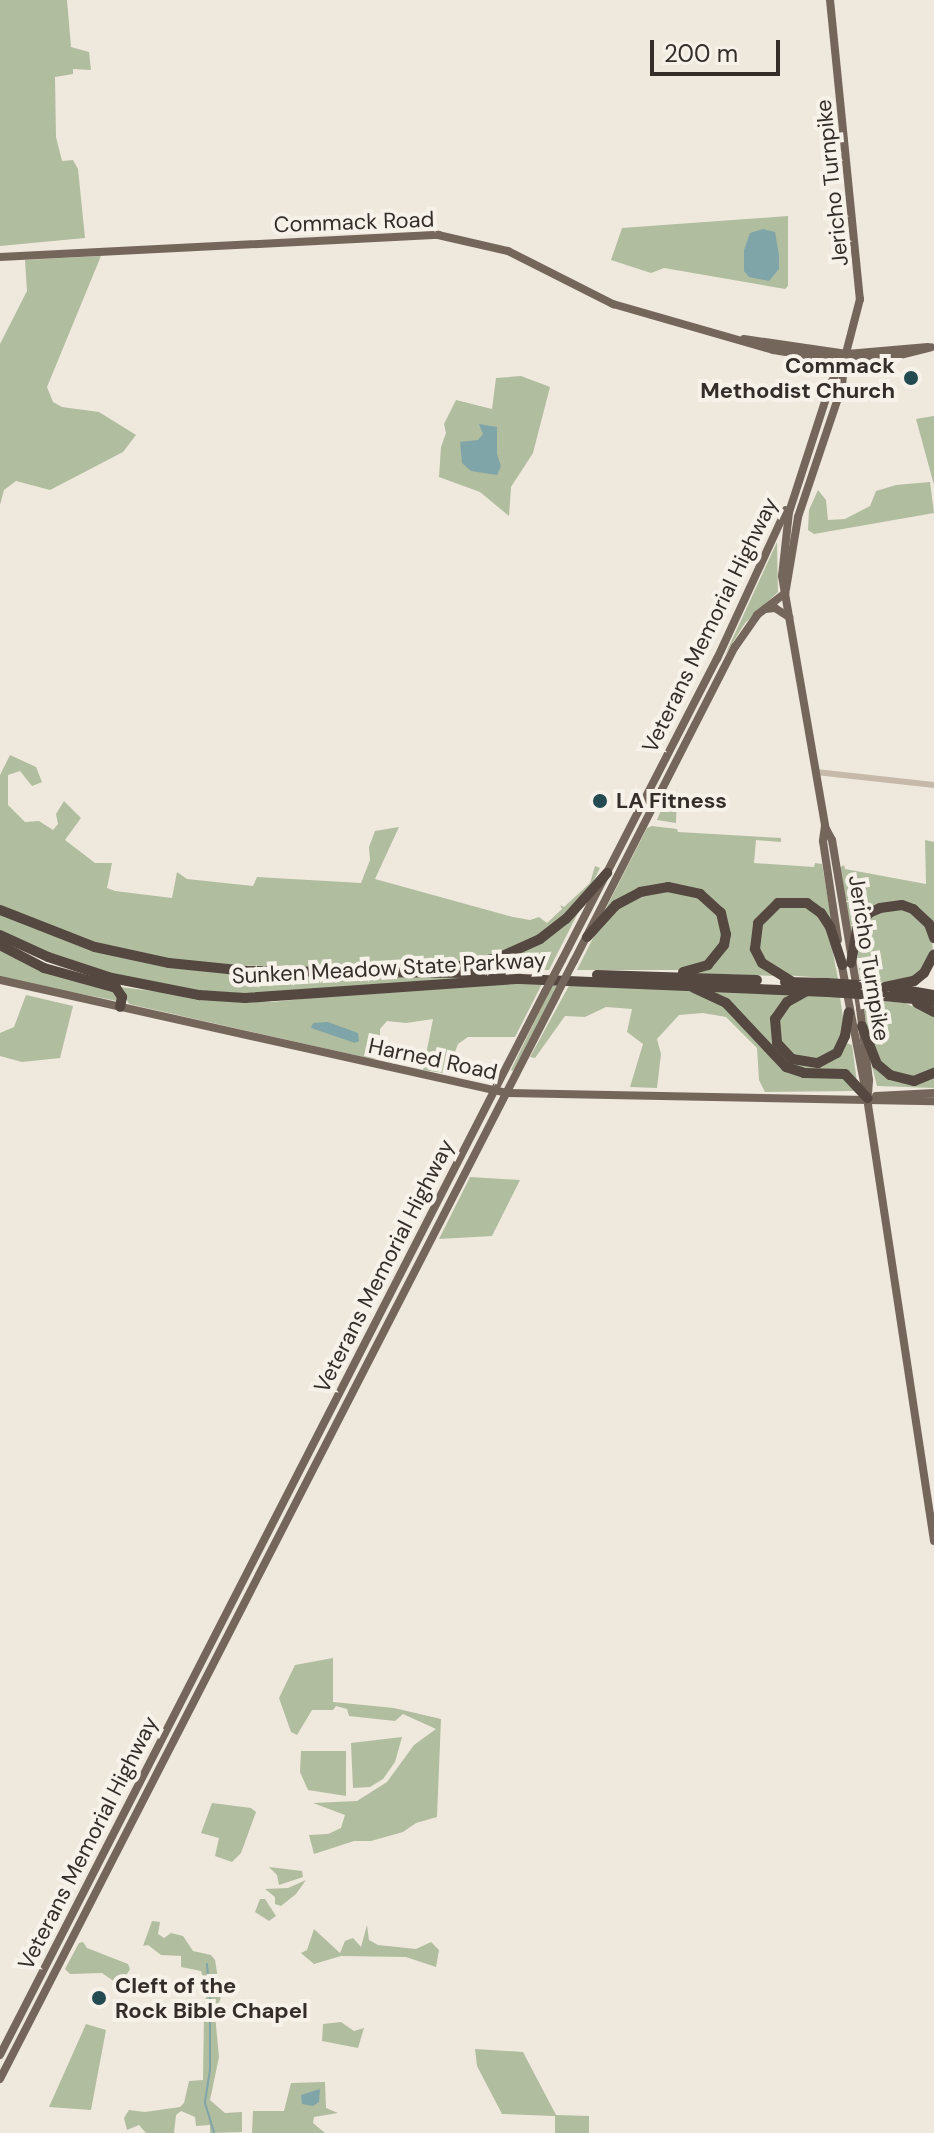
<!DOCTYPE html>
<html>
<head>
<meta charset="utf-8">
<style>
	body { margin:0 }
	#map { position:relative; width:934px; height:2133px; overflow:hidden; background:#efe8dd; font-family:"DM Sans",sans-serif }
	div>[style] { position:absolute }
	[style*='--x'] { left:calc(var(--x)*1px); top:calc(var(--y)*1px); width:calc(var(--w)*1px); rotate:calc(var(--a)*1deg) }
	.green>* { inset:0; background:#b1bd9f }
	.water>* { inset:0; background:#7fa5a9 }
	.stream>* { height:2px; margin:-1px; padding:0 1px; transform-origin:1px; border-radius:1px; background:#7fa5a9 }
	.minor>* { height:6px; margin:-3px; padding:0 3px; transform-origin:3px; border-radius:3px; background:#c6b9aa }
	.major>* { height:8px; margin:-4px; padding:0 4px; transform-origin:4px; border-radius:4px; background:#75665c }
	.highway>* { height:10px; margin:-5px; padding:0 5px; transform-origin:5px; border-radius:5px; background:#544841 }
	.major-bridge>* { height:8px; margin:-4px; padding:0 4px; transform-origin:4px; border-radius:4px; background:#75665c }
	.highway-bridge>* { height:10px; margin:-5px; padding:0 5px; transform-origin:5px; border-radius:5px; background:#544841 }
	.dots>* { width:22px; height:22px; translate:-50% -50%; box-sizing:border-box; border:4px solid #f7f2e9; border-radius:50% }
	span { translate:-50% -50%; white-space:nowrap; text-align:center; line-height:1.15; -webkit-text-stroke:8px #f7f2e9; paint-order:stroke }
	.street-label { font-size:22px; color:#342d29 }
	.poi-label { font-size:22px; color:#342d29; font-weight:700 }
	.right { translate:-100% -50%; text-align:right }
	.left { translate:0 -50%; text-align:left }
	.scale { position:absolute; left:650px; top:40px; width:130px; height:36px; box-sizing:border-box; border:4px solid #342d29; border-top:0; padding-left:10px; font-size:24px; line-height:28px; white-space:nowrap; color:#342d29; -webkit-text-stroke:6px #f7f2e9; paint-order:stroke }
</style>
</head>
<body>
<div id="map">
	<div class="green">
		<i style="clip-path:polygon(0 0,67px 0,71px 47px,89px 52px,91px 70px,73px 69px,73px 74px,55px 77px,56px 137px,62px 161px,73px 160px,78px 169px,85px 238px,0 246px)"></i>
		<i style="clip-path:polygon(788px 216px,788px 286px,785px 289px,664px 268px,651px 273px,611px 260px,622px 228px)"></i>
		<i style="clip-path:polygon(101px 256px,47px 387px,53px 402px,62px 407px,99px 412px,136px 435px,123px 452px,50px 490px,16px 481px,4px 490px,0 505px,0 344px,27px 291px,25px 260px)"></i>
		<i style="clip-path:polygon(521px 376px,550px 387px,533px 453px,511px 487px,509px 516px,480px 492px,439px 477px,441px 447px,446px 433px,444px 424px,456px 400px,492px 409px,496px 378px)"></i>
		<i style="clip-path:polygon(934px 416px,934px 485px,916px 419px)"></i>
		<i style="clip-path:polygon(930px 482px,934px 513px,814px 534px,808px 530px,809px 510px,818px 490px,826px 500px,828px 520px,845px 519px,870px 506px,876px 491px,896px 485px)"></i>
		<i style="clip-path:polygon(777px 542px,778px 592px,745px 623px,725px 655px)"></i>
		<i style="clip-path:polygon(10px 755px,36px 767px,42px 782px,32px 786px,20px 771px,8px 775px,8px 805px,25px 822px,39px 821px,53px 830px,58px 824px,56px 814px,64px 801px,81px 818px,65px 840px,95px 863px,112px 863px,107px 888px,115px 891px,172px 898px,177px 872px,187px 879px,253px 886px,257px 877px,361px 883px,370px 860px,369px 847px,375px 831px,399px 827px,375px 879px,513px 917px,530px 920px,539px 917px,547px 923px,562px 909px,560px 905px,564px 907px,590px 883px,595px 866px,600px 868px,589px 890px,569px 914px,515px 950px,454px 965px,405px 968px,211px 965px,158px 958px,77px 938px,0 907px,0 775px)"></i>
		<i style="clip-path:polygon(677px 790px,676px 823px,657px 820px,663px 805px)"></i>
		<i style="clip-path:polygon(652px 826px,677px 829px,678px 832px,781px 838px,781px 842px,756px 840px,754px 863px,814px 867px,815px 863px,822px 864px,833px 928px,816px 906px,773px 904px,755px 923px,753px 948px,777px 976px,689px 973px,722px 953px,721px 906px,714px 900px,701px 892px,660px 885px,603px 914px,647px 828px)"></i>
		<i style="clip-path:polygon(925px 840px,934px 842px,934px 930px,919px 910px,882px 905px,852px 939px,839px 868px,844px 865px,845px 869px,926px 884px)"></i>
		<i style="clip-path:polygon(663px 890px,699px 896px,719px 913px,723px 936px,713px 959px,685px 970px,577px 970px,599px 926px,626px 900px)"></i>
		<i style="clip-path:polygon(796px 903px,818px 913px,830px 937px,838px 979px,784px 975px,764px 962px,758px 949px,758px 930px,782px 904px)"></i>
		<i style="clip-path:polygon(902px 907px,917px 914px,932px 936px,933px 953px,914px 978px,886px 983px,860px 980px,856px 943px,864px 922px,875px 912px)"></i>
		<i style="clip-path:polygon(580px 909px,549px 970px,450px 970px,497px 961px)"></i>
		<i style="clip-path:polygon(0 913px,175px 967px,485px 977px,271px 995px,189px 990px,146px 983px,62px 959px,0 932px)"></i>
		<i style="clip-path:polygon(0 948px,118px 993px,117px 1001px,0 978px)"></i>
		<i style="clip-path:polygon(543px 982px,515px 1037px,468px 1037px,458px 1044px,449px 1069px,443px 1073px,423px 1070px,433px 1019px,406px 1023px,387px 1021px,380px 1029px,380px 1058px,372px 1059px,129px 1004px,120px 987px,201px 997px,272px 1002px,400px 989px)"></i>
		<i style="clip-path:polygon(571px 982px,691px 989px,721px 1002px,777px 1063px,845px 1077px,854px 1091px,765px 1092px,759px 1080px,757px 1048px,726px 1017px,703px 1013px,679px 1015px,657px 1039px,661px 1054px,657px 1088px,630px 1087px,643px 1044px,627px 1032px,632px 1009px,606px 1007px,585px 1017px,565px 1016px,535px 1058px,530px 1057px)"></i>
		<i style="clip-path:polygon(553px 983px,560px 983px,513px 1071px,511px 1070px)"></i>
		<i style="clip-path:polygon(712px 992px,803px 992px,773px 1020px,780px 1051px,813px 1066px,846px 1043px,852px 1045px,857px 1082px,789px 1067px)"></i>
		<i style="clip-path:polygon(26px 995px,73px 1006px,60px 1058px,22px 1062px,0 1056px,0 1033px,14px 1027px)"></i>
		<i style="clip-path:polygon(805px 995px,840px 997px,844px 1024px,839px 1046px,819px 1060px,795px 1057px,785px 1049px,779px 1038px,779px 1017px,786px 1006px)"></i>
		<i style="clip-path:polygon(863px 999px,905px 1003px,934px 1016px,934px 1069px,919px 1077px,890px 1073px,879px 1061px,867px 1030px)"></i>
		<i style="clip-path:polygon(868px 1051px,892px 1079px,934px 1075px,934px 1088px,877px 1086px)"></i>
		<i style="clip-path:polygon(470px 1177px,520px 1180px,492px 1236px,439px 1239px)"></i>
		<i style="clip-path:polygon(333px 1658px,333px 1702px,394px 1708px,441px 1719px,437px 1817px,416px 1823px,403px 1832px,371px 1841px,354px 1841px,314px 1854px,309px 1835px,328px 1834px,341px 1828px,345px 1815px,313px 1803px,357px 1801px,387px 1782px,414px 1745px,436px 1729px,403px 1714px,395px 1721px,349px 1716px,347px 1709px,336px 1706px,333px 1710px,312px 1710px,297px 1735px,291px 1732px,279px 1698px,295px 1665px)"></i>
		<i style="clip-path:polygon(402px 1737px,395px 1762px,383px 1779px,370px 1787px,353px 1788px,351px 1743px)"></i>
		<i style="clip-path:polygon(301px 1751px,346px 1751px,346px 1796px,308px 1790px,300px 1772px)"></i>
		<i style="clip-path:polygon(212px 1803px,251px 1808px,256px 1812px,241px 1853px,232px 1862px,215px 1856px,219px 1838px,201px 1833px)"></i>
		<i style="clip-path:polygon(269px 1867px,302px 1871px,303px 1877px,279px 1885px,277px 1875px)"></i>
		<i style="clip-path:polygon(306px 1880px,296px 1894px,281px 1906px,275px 1904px,275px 1897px,265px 1889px,288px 1888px)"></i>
		<i style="clip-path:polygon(260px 1899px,265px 1899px,276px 1916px,269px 1921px,255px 1912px)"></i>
		<i style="clip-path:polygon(152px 1921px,160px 1922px,158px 1934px,164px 1938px,171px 1933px,183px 1936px,193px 1951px,211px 1955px,215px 1960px,221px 1997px,216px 2011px,202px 2009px,208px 1992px,201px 1971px,181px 1967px,181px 1956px,161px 1955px,148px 1945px,143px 1946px)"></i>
		<i style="clip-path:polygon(367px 1925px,369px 1940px,378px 1945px,416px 1949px,431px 1942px,439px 1950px,436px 1967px,406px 1957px,341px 1956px,314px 1964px,301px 1953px,307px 1950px,314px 1929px,340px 1953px,345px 1941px,353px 1938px,361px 1947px)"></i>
		<i style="clip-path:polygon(83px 1942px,87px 1948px,128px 1964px,130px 1969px,118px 1989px,115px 1982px,102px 1973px,70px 1974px,65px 1969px,79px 1943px)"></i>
		<i style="clip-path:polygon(204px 2015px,215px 2015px,219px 2057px,210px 2100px,225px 2113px,242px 2112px,242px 2132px,210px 2133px,210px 2125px,196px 2126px,195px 2117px,181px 2111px,176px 2115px,174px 2133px,146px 2133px,139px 2125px,127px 2130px,124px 2118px,129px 2110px,145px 2112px,180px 2107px,184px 2103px,189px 2081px,203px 2080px)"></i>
		<i style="clip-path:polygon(341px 2022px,354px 2031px,364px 2028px,358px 2048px,322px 2041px,323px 2024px)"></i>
		<i style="clip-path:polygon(86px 2024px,106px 2030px,91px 2110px,49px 2107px)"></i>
		<i style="clip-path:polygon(475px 2049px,523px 2052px,556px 2115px,589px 2116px,589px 2133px,555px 2133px,555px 2116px,502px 2114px,477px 2066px)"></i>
		<i style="clip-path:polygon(325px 2082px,326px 2108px,338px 2113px,314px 2117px,313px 2123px,325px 2133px,252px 2133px,253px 2111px,284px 2111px,291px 2083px)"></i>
	</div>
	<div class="water">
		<i style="clip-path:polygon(763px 229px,775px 232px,779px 255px,779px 269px,769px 281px,749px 277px,744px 271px,744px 250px,750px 233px)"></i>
		<i style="clip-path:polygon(479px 424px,497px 427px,497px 454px,501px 466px,497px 475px,471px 471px,462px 463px,460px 442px,478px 440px,483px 434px)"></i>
		<i style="clip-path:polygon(328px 1022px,358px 1033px,359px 1041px,355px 1043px,311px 1028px,313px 1023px)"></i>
		<i style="clip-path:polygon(320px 2089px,319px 2102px,313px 2106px,302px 2104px,301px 2095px)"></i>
	</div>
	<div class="stream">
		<i style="--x:207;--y:1964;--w:37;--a:85"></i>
		<i style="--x:210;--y:2020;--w:50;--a:90"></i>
		<i style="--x:210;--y:2070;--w:33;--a:99"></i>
		<i style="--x:205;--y:2103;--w:31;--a:73"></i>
	</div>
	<div class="minor">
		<i style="--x:816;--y:772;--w:119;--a:6.3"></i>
	</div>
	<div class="major">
		<i style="--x:830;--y:0;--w:301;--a:84.3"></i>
		<i style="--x:860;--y:299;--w:64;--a:104.5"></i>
		<i style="--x:844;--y:361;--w:26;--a:121"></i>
		<i style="--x:831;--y:383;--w:136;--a:108"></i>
		<i style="--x:789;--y:512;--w:64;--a:96.2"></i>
		<i style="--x:782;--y:576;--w:254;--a:80.2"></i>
		<i style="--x:825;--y:826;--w:15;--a:98"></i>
		<i style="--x:823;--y:841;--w:100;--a:81.4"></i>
		<i style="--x:0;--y:257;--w:439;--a:-2.9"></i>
		<i style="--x:438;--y:235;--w:72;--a:12.9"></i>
		<i style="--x:508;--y:251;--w:118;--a:26.8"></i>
		<i style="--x:613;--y:304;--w:166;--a:16"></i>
		<i style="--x:773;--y:350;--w:72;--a:8.8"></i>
		<i style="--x:844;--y:361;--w:52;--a:-5.5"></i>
		<i style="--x:896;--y:356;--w:36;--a:-14"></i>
		<i style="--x:744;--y:339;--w:104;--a:8.3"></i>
		<i style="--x:847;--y:354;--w:81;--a:-4.9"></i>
		<i style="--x:786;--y:589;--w:73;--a:-80.5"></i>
		<i style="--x:798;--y:517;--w:138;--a:-71.4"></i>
		<i style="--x:842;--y:386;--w:23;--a:-85"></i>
		<i style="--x:765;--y:609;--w:10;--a:-6"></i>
		<i style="--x:775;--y:608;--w:17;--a:33"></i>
		<i style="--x:825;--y:827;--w:15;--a:62"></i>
		<i style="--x:832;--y:840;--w:170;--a:80.5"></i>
		<i style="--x:860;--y:1008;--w:73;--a:82.9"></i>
		<i style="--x:869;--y:1080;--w:13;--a:94"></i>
		<i style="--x:562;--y:960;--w:339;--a:-62.8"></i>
		<i style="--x:717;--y:659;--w:164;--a:-65.2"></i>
		<i style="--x:574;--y:961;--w:353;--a:-62.9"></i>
		<i style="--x:735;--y:647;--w:39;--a:-55"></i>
		<i style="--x:757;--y:615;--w:36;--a:-38"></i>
		<i style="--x:841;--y:961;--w:139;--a:79.3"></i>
		<i style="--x:867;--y:1098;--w:448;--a:81.4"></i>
		<i style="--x:0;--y:980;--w:519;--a:12.56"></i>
		<i style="--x:507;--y:1093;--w:427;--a:1.1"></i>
		<i style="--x:876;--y:1096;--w:58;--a:-3"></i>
		<i style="--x:0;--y:2055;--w:1195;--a:-62.86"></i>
		<i style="--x:0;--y:2079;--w:1217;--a:-62.82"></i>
	</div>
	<div class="highway">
		<i style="--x:0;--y:910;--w:102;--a:21.3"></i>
		<i style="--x:95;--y:947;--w:76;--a:12.2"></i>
		<i style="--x:169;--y:963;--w:79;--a:5.8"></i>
		<i style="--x:248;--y:971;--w:253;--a:0.5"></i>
		<i style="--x:0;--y:935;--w:53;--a:24.6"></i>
		<i style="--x:48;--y:957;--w:67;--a:18.2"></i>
		<i style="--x:112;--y:978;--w:89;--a:11.1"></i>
		<i style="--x:199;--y:995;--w:46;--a:3.7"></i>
		<i style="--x:245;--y:998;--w:276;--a:-4"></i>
		<i style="--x:520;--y:979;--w:308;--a:2.4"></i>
		<i style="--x:587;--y:937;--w:43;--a:-47.8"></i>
		<i style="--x:616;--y:905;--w:27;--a:-28"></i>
		<i style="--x:640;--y:892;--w:28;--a:-10"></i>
		<i style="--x:668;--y:887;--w:33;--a:12"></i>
		<i style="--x:700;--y:894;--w:28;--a:42"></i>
		<i style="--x:721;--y:913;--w:22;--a:77"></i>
		<i style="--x:726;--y:934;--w:11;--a:100"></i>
		<i style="--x:724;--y:945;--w:26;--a:129"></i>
		<i style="--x:708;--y:965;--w:26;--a:164"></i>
		<i style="--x:0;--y:945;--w:50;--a:27.6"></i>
		<i style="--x:44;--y:968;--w:75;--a:15.5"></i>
		<i style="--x:116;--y:988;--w:11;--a:56"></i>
		<i style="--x:122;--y:997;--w:10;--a:101"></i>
		<i style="--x:851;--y:963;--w:36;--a:-80"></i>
		<i style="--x:857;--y:928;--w:19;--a:-51"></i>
		<i style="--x:869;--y:913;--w:12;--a:-24"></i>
		<i style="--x:880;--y:908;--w:22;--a:-8"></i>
		<i style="--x:902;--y:905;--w:12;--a:20"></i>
		<i style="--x:913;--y:909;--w:22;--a:43"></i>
		<i style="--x:929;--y:924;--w:15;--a:70"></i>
		<i style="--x:450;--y:968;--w:49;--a:-11.8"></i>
		<i style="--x:498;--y:958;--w:46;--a:-24.3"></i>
		<i style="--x:540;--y:939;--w:33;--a:-38"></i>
		<i style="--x:566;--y:919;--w:62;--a:-48.3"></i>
		<i style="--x:597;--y:975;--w:160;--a:1.8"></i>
		<i style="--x:791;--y:981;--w:34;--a:-148"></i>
		<i style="--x:762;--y:963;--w:16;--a:-117"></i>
		<i style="--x:755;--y:949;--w:26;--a:-83"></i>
		<i style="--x:758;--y:923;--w:28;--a:-45"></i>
		<i style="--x:778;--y:903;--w:29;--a:0"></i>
		<i style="--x:807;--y:903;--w:17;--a:36"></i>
		<i style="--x:821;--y:913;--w:17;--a:57"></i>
		<i style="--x:830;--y:927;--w:40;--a:72"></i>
		<i style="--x:785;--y:982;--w:42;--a:1.4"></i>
		<i style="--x:885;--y:987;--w:30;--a:-12"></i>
		<i style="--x:914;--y:981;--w:13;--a:-39"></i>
		<i style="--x:924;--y:973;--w:21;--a:-62"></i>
		<i style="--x:694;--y:988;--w:35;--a:25"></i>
		<i style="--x:726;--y:1003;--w:88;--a:46.8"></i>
		<i style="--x:786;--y:1067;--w:19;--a:18"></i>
		<i style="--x:804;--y:1073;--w:41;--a:1.4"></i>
		<i style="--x:845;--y:1074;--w:33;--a:47"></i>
		<i style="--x:893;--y:988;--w:42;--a:9.7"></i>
		<i style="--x:807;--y:991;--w:23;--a:151"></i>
		<i style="--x:787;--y:1002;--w:21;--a:125"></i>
		<i style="--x:775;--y:1019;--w:24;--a:85"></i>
		<i style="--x:777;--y:1043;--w:22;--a:47"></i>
		<i style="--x:792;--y:1059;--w:26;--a:9"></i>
		<i style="--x:818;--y:1063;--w:21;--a:-28"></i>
		<i style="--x:837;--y:1053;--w:19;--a:-65"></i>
		<i style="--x:845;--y:1036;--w:24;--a:-81"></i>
		<i style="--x:874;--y:995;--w:60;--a:5.7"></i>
		<i style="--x:917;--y:1003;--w:19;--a:28"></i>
		<i style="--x:862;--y:1026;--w:41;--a:68.5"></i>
		<i style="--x:877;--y:1064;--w:17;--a:40"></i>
		<i style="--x:890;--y:1075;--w:25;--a:14"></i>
		<i style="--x:914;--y:1081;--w:22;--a:-22"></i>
	</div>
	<div class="major-bridge">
		<i style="--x:545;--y:992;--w:36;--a:-62"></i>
		<i style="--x:556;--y:996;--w:39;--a:-63"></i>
	</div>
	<div class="highway-bridge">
		<i style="--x:827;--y:983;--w:46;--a:3.7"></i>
		<i style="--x:828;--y:992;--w:46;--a:3.7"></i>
	</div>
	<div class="dots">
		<i style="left:911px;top:378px;background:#234b51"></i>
		<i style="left:600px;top:801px;background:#234b51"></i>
		<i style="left:99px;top:1998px;background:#234b51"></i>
	</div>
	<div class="street-label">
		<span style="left:832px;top:183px;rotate:-96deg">Jericho Turnpike</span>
		<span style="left:354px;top:222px;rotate:-2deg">Commack Road</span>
		<span style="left:710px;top:625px;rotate:-64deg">Veterans Memorial Highway</span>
		<span style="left:869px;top:958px;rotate:81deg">Jericho Turnpike</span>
		<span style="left:389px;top:968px;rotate:-3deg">Sunken Meadow State Parkway</span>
		<span style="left:433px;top:1059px;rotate:12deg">Harned Road</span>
		<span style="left:384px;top:1266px;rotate:-63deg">Veterans Memorial Highway</span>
		<span style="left:88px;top:1843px;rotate:-63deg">Veterans Memorial Highway</span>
	</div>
	<div class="poi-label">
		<span class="right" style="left:895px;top:378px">Commack<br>Methodist Church</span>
		<span class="left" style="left:616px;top:801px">LA Fitness</span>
		<span class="left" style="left:115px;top:1998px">Cleft of the<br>Rock Bible Chapel</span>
	</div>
	<div class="scale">200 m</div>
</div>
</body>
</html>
